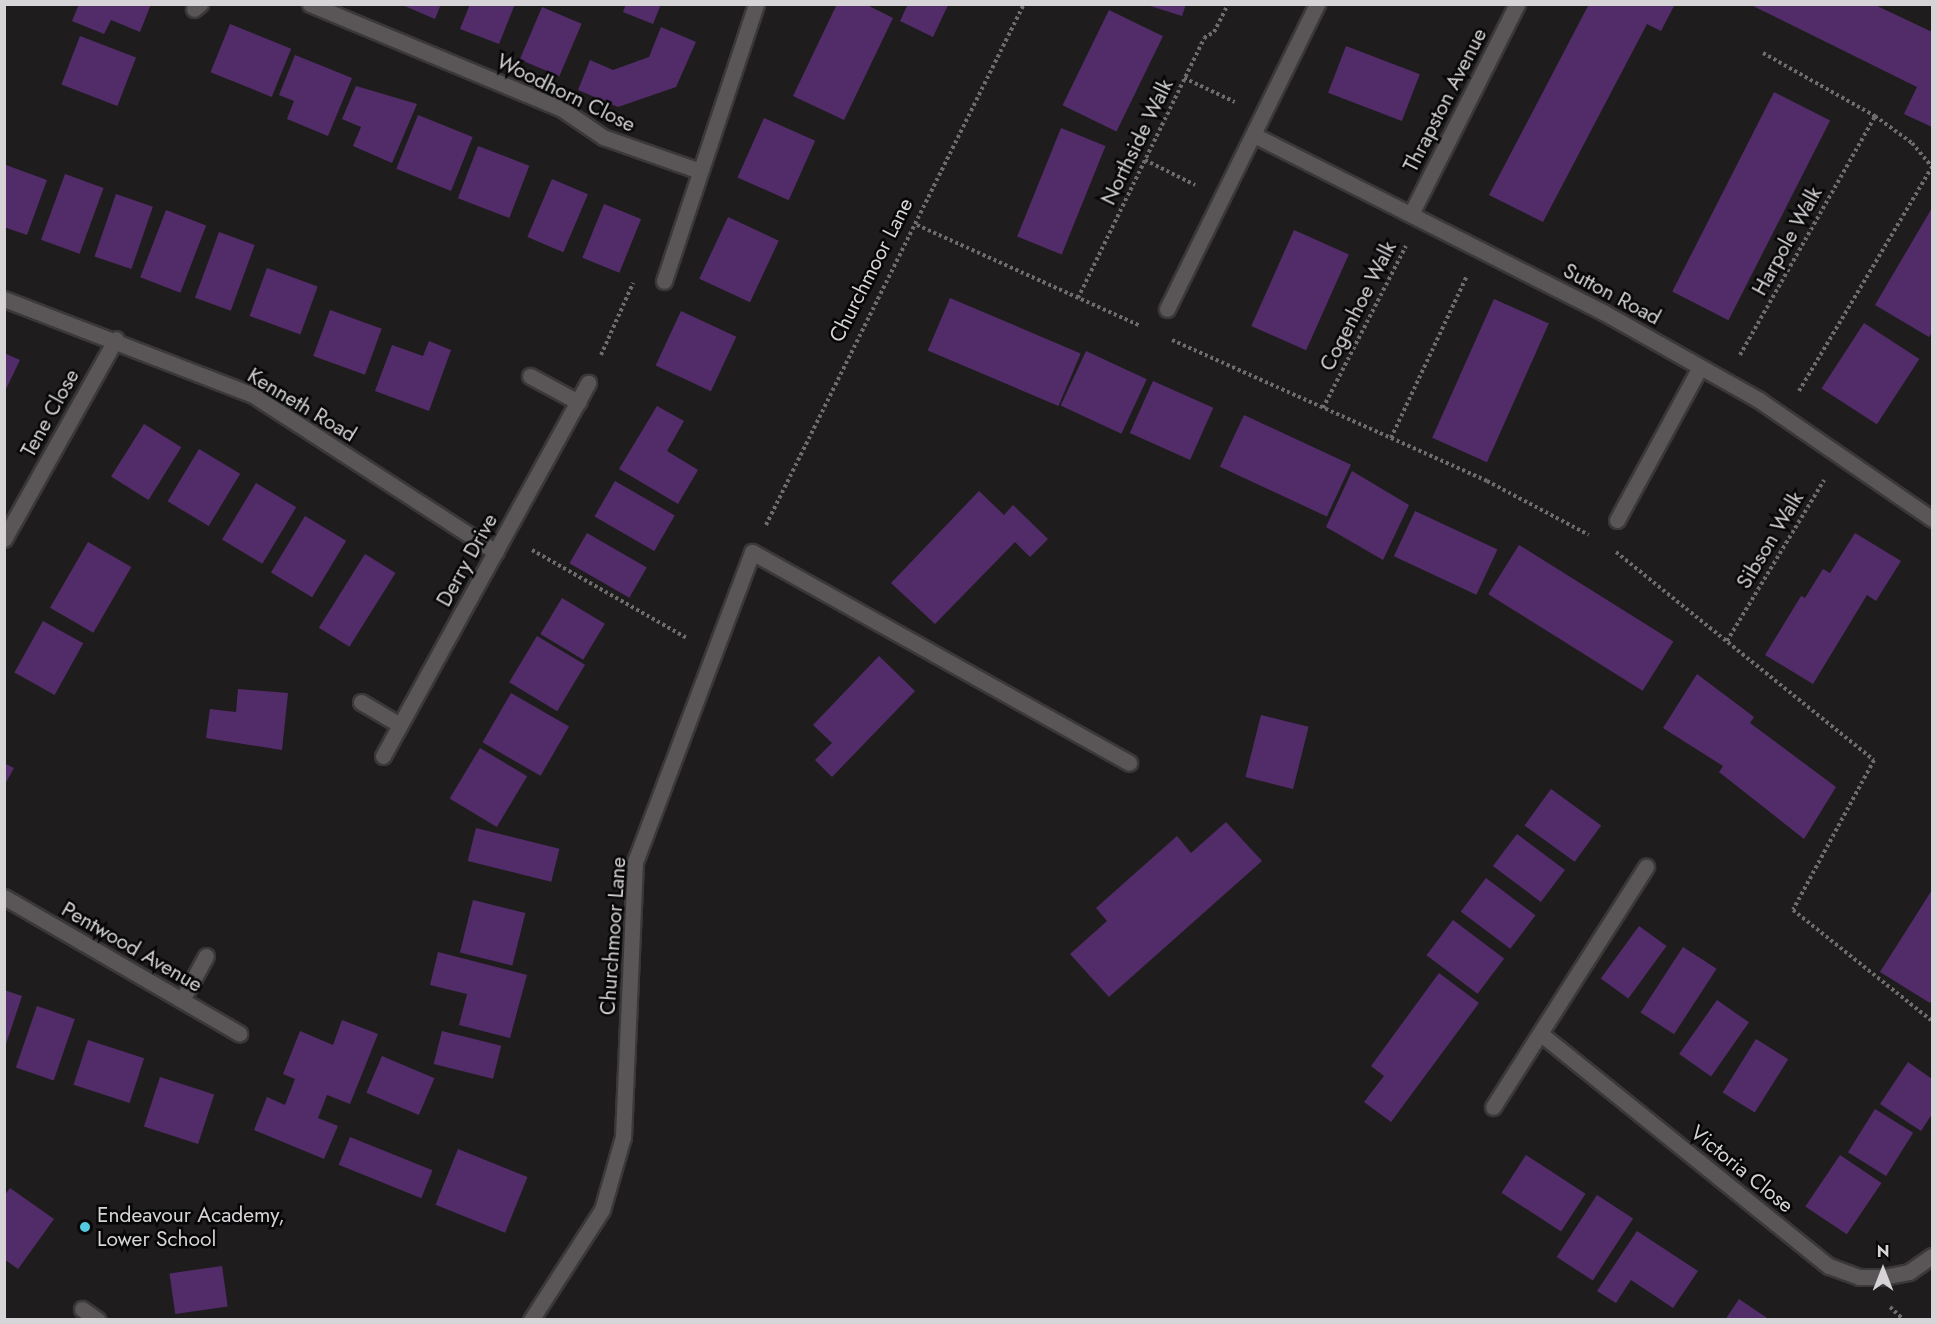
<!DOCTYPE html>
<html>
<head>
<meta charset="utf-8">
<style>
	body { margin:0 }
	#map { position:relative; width:1937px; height:1324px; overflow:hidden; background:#1f1c1e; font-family:Jost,sans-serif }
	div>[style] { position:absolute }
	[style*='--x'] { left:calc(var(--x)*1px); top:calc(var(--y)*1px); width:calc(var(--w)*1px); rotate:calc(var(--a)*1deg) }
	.building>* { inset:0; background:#522c69; transform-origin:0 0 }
	.path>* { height:4px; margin-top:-2px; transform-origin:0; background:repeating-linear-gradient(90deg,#6f6c6e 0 3px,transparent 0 6px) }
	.roads { filter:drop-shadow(2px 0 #3a3839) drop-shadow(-2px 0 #3a3839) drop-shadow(0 2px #3a3839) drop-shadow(0 -2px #3a3839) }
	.minor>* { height:15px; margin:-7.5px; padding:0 7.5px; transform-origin:7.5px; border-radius:7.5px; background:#5a5658 }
	.dots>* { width:16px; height:16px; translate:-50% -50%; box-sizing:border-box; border:3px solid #080708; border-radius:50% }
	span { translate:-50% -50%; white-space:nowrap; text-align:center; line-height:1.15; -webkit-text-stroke:5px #080708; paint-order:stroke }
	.street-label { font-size:21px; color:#d6d4d6 }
	.poi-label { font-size:21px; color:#d6d4d6 }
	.left { translate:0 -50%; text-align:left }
	.frame { position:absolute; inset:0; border:6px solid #d6d4d6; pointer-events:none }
	.north { position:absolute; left:1853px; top:1240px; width:60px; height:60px; -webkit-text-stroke:4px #080708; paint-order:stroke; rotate:0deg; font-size:16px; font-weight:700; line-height:24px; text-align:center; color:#d6d4d6 }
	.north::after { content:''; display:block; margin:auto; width:21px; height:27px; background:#d6d4d6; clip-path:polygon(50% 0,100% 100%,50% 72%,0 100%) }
</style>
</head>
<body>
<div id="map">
	<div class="building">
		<i style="clip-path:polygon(79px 4px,151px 4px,140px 32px,111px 20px,104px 34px,72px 21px)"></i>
		<i style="clip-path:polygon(400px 4px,441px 4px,435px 19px)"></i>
		<i style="clip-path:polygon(470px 4px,515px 4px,499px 44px,460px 29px)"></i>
		<i style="clip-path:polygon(626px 4px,661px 4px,653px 24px,623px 12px)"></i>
		<i style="clip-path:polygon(837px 4px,865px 4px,893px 18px,844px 120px,793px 96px)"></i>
		<i style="clip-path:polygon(908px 4px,948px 5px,933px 37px,900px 21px)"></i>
		<i style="clip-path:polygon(1144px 4px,1186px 4px,1182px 16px)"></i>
		<i style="clip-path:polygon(1589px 4px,1675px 4px,1661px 31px,1647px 24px,1543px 222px,1489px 195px)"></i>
		<i style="clip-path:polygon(1749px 4px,1873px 4px,1932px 32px,1932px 127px,1904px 114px,1917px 87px)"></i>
		<i style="left:542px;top:7px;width:43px;height:57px;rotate:23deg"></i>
		<i style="left:1109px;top:10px;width:60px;height:106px;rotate:26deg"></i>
		<i style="left:230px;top:24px;width:66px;height:52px;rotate:22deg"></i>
		<i style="clip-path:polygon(661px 27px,696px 42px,676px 87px,618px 107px,578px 90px,590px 60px,613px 70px,649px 57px)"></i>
		<i style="left:80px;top:36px;width:60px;height:52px;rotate:21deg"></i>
		<i style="left:1346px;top:46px;width:79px;height:50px;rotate:21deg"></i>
		<i style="clip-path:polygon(295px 55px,352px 78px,328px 136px,287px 119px,294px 101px,279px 95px)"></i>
		<i style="clip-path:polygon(356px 86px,417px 104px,392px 163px,353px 146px,361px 127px,342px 119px)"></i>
		<i style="left:1774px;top:92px;width:63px;height:224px;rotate:27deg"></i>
		<i style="left:418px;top:115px;width:59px;height:58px;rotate:22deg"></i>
		<i style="left:764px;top:118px;width:56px;height:65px;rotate:24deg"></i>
		<i style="left:1061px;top:128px;width:48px;height:117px;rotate:22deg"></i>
		<i style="left:478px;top:146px;width:55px;height:56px;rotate:21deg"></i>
		<i style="clip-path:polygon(6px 165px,47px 180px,27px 235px,4px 227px)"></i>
		<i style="left:65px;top:174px;width:41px;height:70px;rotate:20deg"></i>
		<i style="left:552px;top:179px;width:39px;height:63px;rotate:23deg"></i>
		<i style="left:116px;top:194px;width:39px;height:66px;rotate:19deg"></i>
		<i style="left:604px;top:204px;width:40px;height:58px;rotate:22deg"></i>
		<i style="clip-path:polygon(1932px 208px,1932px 332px,1929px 337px,1875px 305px)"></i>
		<i style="left:166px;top:210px;width:43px;height:72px;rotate:21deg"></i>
		<i style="left:728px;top:217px;width:56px;height:68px;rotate:25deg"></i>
		<i style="left:1294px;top:230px;width:60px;height:105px;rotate:24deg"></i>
		<i style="left:219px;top:232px;width:38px;height:70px;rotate:20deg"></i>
		<i style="left:267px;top:268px;width:54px;height:51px;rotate:20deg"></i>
		<i style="left:950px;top:298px;width:142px;height:57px;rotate:23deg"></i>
		<i style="left:1494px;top:299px;width:60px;height:152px;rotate:24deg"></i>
		<i style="left:330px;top:310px;width:55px;height:49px;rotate:20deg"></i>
		<i style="left:681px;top:311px;width:61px;height:60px;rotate:25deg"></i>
		<i style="left:1864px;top:323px;width:66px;height:78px;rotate:33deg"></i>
		<i style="clip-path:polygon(429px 341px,451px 350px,429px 411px,375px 391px,392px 345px,423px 356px)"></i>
		<i style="left:1086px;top:351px;width:67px;height:60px;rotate:25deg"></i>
		<i style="clip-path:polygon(4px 353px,20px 360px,4px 393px)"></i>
		<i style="left:1153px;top:381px;width:66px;height:57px;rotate:24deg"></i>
		<i style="clip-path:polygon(657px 406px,684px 421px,667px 451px,698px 470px,678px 504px,619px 469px)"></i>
		<i style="left:1244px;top:415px;width:118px;height:57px;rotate:25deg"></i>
		<i style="left:144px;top:424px;width:44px;height:62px;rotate:32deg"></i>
		<i style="left:199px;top:449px;width:48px;height:61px;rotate:31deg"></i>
		<i style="clip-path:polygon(1352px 471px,1409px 505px,1383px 560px,1326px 527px)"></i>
		<i style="left:615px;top:481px;width:69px;height:41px;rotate:30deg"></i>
		<i style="left:256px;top:483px;width:47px;height:66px;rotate:31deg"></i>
		<i style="clip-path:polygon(979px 491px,1004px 515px,1013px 505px,1048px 539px,1030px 557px,1015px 542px,935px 624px,891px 583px)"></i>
		<i style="left:1415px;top:511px;width:91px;height:50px;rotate:25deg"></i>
		<i style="left:305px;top:516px;width:48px;height:66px;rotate:31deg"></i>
		<i style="left:587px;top:533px;width:69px;height:35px;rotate:30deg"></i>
		<i style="clip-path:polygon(1855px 533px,1901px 561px,1876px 601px,1867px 595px,1813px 684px,1765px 655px,1801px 596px,1805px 598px,1823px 569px,1830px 573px)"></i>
		<i style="left:88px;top:542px;width:50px;height:76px;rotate:30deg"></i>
		<i style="left:1519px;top:545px;width:182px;height:58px;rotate:32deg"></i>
		<i style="left:365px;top:554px;width:36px;height:87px;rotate:32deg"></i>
		<i style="left:562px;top:598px;width:50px;height:42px;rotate:31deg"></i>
		<i style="left:43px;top:621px;width:46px;height:59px;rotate:29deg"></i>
		<i style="left:537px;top:636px;width:56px;height:54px;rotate:31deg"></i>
		<i style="clip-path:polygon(879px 656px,915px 691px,832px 777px,815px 760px,832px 743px,813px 725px)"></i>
		<i style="clip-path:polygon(1697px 674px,1754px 717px,1750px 723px,1836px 787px,1804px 839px,1719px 772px,1723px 766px,1663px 728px)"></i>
		<i style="clip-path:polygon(238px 689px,288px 693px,282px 750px,206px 738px,210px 709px,236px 712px)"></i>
		<i style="left:511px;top:693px;width:67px;height:57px;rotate:30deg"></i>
		<i style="left:1261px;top:715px;width:49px;height:64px;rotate:14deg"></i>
		<i style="left:480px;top:748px;width:55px;height:59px;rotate:31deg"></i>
		<i style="clip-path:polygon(4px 763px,14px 768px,4px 786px)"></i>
		<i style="left:1551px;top:789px;width:62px;height:45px;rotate:36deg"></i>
		<i style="clip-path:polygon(1226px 822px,1262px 861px,1109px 997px,1070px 954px,1107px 921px,1096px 908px,1177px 836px,1191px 853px)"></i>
		<i style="left:476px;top:828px;width:86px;height:34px;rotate:14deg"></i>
		<i style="left:1517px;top:834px;width:60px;height:40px;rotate:37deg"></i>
		<i style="left:1486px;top:878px;width:62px;height:42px;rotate:37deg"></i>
		<i style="clip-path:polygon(1932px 890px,1932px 1000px,1930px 1003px,1880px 972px)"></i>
		<i style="left:473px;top:900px;width:54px;height:54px;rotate:14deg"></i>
		<i style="left:1453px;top:920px;width:64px;height:44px;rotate:37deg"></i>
		<i style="left:1639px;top:926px;width:34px;height:65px;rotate:36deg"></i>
		<i style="left:1683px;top:947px;width:40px;height:78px;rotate:33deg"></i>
		<i style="clip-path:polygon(438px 952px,527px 975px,510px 1038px,459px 1025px,467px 994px,430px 985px)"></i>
		<i style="clip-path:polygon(1439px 973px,1479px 1003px,1391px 1122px,1364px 1102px,1384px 1076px,1371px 1066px)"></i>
		<i style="clip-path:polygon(4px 990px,22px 996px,5px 1047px,4px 1047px)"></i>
		<i style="left:1717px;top:1000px;width:39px;height:66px;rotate:35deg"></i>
		<i style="left:37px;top:1006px;width:40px;height:65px;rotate:19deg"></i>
		<i style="clip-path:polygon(342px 1020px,378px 1034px,350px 1104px,327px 1095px,318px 1118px,338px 1126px,324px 1159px,254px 1130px,267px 1097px,285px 1105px,295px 1079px,283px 1074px,300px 1031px,333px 1045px)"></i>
		<i style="left:442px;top:1031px;width:61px;height:34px;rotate:14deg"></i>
		<i style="left:1756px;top:1039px;width:38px;height:63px;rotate:32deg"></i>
		<i style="left:88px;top:1040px;width:59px;height:47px;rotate:18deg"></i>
		<i style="left:382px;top:1056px;width:57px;height:40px;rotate:23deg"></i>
		<i style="clip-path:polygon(1908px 1062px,1932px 1079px,1932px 1114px,1921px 1131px,1880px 1104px)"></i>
		<i style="left:160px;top:1077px;width:57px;height:52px;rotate:18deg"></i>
		<i style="left:1875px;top:1109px;width:45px;height:51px;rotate:32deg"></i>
		<i style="left:350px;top:1137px;width:89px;height:30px;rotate:22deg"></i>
		<i style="left:458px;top:1149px;width:75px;height:60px;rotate:22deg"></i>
		<i style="left:1526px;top:1155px;width:71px;height:45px;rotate:33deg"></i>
		<i style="left:1840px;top:1155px;width:50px;height:62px;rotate:34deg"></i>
		<i style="clip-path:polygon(10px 1188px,54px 1219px,18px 1269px,4px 1259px,4px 1196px)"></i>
		<i style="left:1597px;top:1195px;width:43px;height:74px;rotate:33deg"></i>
		<i style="clip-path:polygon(1637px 1231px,1698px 1271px,1673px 1308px,1631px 1280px,1616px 1303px,1597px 1291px)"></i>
		<i style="left:222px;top:1266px;width:41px;height:53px;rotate:82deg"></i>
		<i style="clip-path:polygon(1739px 1299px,1770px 1320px,1725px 1320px)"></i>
	</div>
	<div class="path">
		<i style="--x:1763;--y:53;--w:129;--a:29.4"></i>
		<i style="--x:1875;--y:116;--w:46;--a:36.1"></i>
		<i style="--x:1912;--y:143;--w:31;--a:50"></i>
		<i style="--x:1184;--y:78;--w:56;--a:25.2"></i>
		<i style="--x:1145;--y:160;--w:56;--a:26.6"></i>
		<i style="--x:917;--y:225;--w:246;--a:24.3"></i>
		<i style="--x:1078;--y:298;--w:289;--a:-64.1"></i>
		<i style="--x:1204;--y:38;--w:12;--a:-31"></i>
		<i style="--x:1214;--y:32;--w:31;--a:-63"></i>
		<i style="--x:1172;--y:340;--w:345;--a:24.1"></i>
		<i style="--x:1487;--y:481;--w:115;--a:27.9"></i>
		<i style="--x:601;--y:355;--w:79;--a:-66"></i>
		<i style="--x:1740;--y:355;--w:274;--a:-60.5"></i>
		<i style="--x:1799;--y:391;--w:261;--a:-59.3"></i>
		<i style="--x:1323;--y:408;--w:182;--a:-62.9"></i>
		<i style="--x:1391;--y:438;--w:179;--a:-64.9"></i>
		<i style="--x:766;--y:525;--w:581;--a:-63.66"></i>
		<i style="--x:532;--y:550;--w:178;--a:29.6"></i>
		<i style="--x:1616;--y:552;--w:331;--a:38.9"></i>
		<i style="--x:1874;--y:760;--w:170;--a:118.4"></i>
		<i style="--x:1793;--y:910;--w:178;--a:38.6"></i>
		<i style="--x:1727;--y:641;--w:188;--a:-58.9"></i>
		<i style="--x:1890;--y:1307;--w:19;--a:43"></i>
	</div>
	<div class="roads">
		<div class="minor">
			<i style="--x:310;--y:4;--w:273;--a:22.6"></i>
			<i style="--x:562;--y:109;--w:50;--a:34.3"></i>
			<i style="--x:603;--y:137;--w:100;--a:19.3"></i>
			<i style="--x:194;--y:9;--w:8;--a:-40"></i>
			<i style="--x:1254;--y:135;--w:391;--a:26.9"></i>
			<i style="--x:1603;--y:312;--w:179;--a:29.4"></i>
			<i style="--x:1759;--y:400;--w:210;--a:34.5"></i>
			<i style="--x:1411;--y:214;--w:235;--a:-63.2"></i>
			<i style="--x:664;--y:281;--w:292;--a:-71.6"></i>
			<i style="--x:4;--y:299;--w:267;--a:21.1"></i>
			<i style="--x:253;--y:395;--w:289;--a:32.9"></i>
			<i style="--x:1167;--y:309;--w:340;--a:-63.8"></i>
			<i style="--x:530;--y:376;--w:55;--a:28.4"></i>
			<i style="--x:1617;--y:520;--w:174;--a:-61.5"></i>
			<i style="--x:4;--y:539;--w:229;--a:-60.8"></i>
			<i style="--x:361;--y:702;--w:45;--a:30.5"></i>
			<i style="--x:383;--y:756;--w:426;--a:-61.2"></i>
			<i style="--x:4;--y:897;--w:272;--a:30.1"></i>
			<i style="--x:182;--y:1000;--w:50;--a:-61.4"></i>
			<i style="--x:1541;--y:1034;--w:370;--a:38.9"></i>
			<i style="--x:1829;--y:1266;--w:32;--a:20"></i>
			<i style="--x:1859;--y:1277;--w:24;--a:0"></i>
			<i style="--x:1883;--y:1277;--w:26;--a:-11"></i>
			<i style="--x:1909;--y:1272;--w:28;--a:-35"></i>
			<i style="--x:1493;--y:1107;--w:285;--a:-57.5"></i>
			<i style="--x:82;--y:1309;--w:19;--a:35"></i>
			<i style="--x:531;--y:1320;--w:131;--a:-57.2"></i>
			<i style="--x:602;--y:1210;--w:76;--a:-74"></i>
			<i style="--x:623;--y:1137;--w:275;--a:-87.5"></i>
			<i style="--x:635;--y:862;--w:331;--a:-69.3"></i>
			<i style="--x:752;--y:552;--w:432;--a:29.2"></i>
		</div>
	</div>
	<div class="dots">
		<i style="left:85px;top:1227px;background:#54cade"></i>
	</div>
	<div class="street-label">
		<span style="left:566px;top:93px;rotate:26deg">Woodhorn Close</span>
		<span style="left:1445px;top:100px;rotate:-63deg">Thrapston Avenue</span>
		<span style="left:1137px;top:142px;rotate:-64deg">Northside Walk</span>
		<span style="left:1787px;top:241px;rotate:-61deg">Harpole Walk</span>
		<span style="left:871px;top:270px;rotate:-63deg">Churchmoor Lane</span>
		<span style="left:1612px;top:294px;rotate:28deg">Sutton Road</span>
		<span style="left:1358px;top:306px;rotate:-63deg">Cogenhoe Walk</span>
		<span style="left:302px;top:405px;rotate:31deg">Kenneth Road</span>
		<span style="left:50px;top:413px;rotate:-61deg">Tene Close</span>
		<span style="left:1770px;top:540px;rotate:-59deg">Sibson Walk</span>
		<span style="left:467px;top:560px;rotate:-61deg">Derry Drive</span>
		<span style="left:613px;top:936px;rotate:-86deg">Churchmoor Lane</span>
		<span style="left:132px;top:947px;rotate:30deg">Pentwood Avenue</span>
		<span style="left:1742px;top:1169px;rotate:39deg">Victoria Close</span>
	</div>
	<div class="poi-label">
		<span class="left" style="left:97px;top:1227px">Endeavour Academy,<br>Lower School</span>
	</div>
	<div class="frame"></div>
	<div class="north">N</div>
</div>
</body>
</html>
